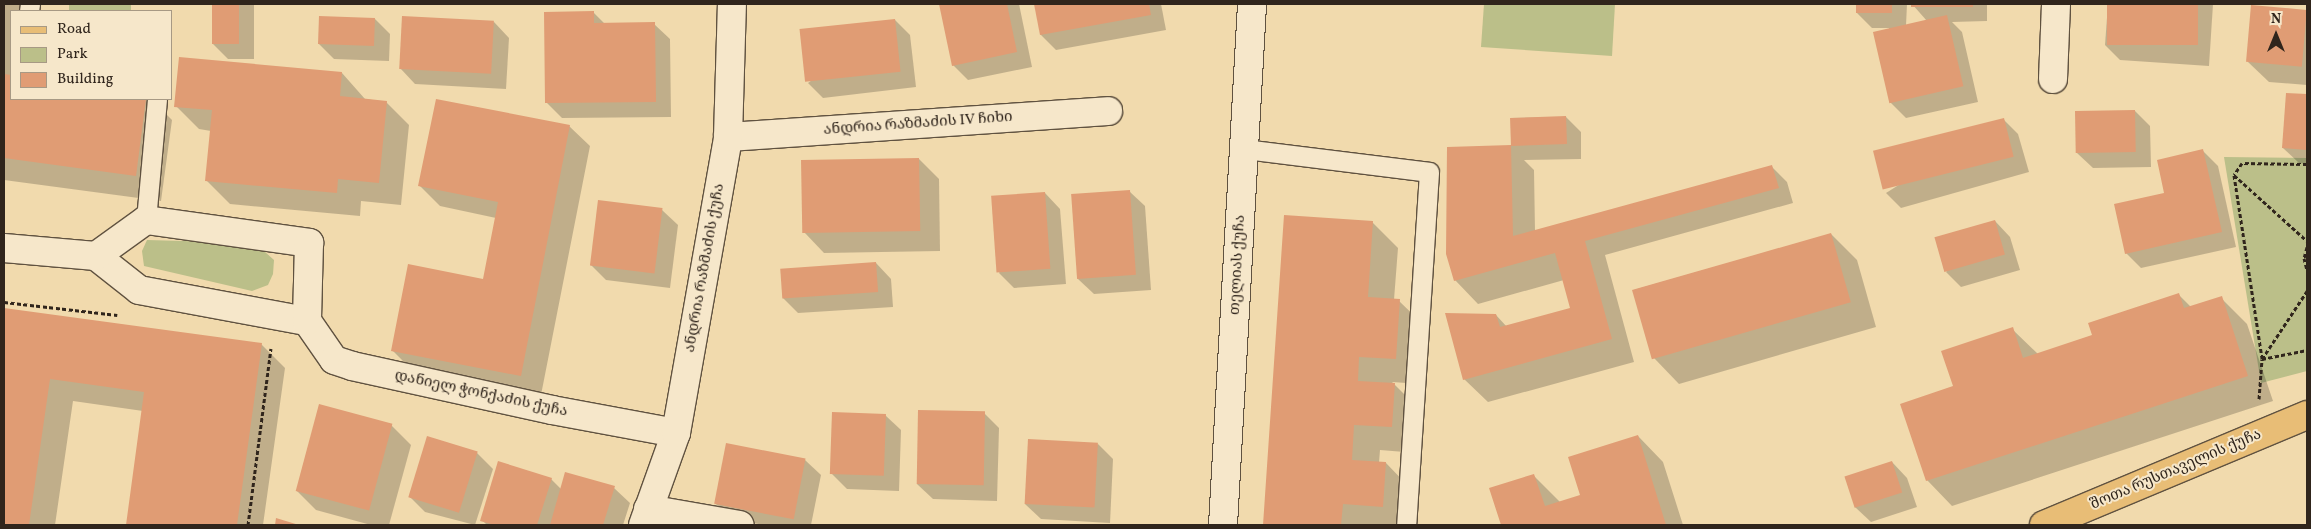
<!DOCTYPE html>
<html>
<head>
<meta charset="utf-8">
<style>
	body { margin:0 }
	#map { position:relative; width:2311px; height:529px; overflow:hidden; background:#f1daad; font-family:Vollkorn,"Noto Serif Georgian",serif }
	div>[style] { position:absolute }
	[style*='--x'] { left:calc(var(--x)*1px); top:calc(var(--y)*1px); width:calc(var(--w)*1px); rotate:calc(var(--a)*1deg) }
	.green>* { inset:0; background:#bbbf89; transform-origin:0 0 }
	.shadow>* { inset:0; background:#0003 }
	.building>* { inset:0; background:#e09c74; transform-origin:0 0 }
	.path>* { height:3px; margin-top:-1.5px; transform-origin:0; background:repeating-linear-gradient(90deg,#30251c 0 4px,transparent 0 6.5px) }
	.roads { filter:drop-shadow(1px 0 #605240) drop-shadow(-1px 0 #605240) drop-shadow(0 1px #605240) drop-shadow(0 -1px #605240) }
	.service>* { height:19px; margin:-9.5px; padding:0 9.5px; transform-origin:9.5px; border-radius:9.5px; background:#f6e7ca }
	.minor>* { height:28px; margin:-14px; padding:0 14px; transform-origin:14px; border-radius:14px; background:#f6e7ca }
	.primary>* { height:28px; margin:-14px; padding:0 14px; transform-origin:14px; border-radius:14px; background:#e8bd76 }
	span { translate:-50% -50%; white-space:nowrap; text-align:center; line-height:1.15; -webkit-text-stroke:4px #f6e7ca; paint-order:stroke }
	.street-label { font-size:15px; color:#30251c }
	.frame { position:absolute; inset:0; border:5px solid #30251c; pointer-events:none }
	.legend { position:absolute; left:10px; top:10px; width:162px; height:90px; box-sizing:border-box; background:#f6e7ca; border:1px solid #a79984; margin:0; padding:6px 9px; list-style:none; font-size:15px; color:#30251c }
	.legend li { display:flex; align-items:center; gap:10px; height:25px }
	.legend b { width:25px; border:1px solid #a79984 }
	.north { position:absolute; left:2251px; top:10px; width:50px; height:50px; -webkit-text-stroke:4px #f6e7ca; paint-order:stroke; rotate:0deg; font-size:14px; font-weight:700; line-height:20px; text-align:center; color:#30251c }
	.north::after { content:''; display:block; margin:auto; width:18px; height:22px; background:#30251c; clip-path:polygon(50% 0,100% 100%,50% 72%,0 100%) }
</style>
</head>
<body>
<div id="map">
	<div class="green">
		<i style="left:69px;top:4px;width:62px;height:7px"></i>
		<i style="clip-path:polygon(1484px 4px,1615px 4px,1612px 56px,1481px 47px)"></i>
		<i style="clip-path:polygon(2224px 157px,2307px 158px,2307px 371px,2261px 383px)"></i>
		<i style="clip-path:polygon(147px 240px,255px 243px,274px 260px,273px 274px,268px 285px,252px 291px,144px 266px,142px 251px)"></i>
	</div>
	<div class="shadow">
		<i style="clip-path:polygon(4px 4px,21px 4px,20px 11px,11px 11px,11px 99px,151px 99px,172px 120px,161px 201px,4px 180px)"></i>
		<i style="clip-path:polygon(213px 4px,254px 4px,254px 59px,228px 59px,213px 44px)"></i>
		<i style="clip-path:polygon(941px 4px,1019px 4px,1032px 67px,968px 80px,953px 65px)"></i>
		<i style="clip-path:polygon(1035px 4px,1161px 4px,1166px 30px,1056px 50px,1041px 35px)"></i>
		<i style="clip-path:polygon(1857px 4px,1907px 4px,1906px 26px,1927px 21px,1912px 4px,1987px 4px,1987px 21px,1952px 22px,1962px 32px,1978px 102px,1906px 118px,1890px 102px,1889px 28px,1872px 28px,1857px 13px)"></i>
		<i style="clip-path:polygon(2108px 4px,2213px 4px,2209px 66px,2120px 60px,2105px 45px)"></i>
		<i style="clip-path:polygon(2252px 7px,2307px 11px,2307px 85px,2269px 82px,2248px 62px)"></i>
		<i style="clip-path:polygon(594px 13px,605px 24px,654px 24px,670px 39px,671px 117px,562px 118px,546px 102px)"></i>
		<i style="clip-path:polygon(375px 19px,390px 34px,389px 61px,334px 59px,319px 44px)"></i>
		<i style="clip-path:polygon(895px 20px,910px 35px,916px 87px,823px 98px,808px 83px)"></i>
		<i style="clip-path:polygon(494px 22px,509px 38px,506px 89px,415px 84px,400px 68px)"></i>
		<i style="clip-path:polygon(342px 73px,365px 99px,386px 102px,409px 125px,401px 205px,361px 201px,360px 216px,230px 204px,207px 181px,211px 131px,199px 129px,176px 106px)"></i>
		<i style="clip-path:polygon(2287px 94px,2307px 95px,2307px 164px,2299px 163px,2283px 148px)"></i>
		<i style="clip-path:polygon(2135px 111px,2150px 126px,2151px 167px,2093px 168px,2077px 153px)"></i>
		<i style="clip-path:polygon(1566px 117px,1581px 132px,1581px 159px,1524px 160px,1534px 170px,1535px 231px,1772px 167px,1787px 182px,1793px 203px,1605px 255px,1634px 362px,1488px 402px,1464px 379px,1496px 315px,1507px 327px,1571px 309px,1564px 280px,1478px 304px,1455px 280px,1449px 148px,1512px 146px,1511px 118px)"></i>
		<i style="clip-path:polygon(2003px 119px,2018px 134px,2029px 172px,1901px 208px,1886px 193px)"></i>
		<i style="clip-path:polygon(569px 126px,590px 146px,541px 395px,412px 370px,392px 350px,484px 280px,496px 218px,440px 206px,420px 186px)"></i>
		<i style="clip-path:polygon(2203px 151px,2218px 166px,2236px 247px,2141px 268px,2126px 253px)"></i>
		<i style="clip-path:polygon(919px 159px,939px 179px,940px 251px,824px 253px,804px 232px)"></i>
		<i style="clip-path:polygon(1129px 191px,1145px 206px,1151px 290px,1094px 294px,1078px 279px)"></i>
		<i style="clip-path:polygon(1045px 193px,1060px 209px,1066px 284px,1014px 288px,999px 273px)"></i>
		<i style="clip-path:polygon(662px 210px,678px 225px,670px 288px,606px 280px,591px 265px)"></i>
		<i style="clip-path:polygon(1286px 216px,1372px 222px,1398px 248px,1394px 300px,1399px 301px,1425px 326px,1421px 384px,1392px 382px,1420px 410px,1417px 453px,1380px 450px,1379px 463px,1386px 463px,1411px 489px,1409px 525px,1265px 525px)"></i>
		<i style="clip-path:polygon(1995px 221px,2010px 237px,2020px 270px,1961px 287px,1946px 272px)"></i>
		<i style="clip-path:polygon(1831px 234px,1857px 260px,1876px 327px,1679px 384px,1654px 358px,1634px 290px)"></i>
		<i style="clip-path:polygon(876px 263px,891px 279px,893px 307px,798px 313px,783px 298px)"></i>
		<i style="clip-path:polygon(2179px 295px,2191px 307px,2221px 298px,2247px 324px,2273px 401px,1952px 506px,1927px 480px,1955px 387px,2012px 329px,2038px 354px,2094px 335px)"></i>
		<i style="clip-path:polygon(4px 309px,261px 344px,285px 368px,263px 525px,127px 525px,143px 411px,73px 401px,55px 525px,4px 525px)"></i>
		<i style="clip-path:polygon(984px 413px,999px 428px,997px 501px,933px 499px,917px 484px)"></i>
		<i style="clip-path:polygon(885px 415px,901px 430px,899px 491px,847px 489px,832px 474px)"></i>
		<i style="clip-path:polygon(391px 425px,411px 445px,389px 525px,371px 525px,316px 510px,296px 490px)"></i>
		<i style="clip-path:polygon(1638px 436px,1663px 462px,1683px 525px,1502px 525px,1491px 489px,1534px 476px,1560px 502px,1581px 496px)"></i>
		<i style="clip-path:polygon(1098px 444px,1113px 459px,1110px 523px,1041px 519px,1025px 504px)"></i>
		<i style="clip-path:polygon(477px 453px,493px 469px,475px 525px,425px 512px,410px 497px)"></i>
		<i style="clip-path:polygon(805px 460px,821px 475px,811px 525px,764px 525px,731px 519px,716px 504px)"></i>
		<i style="clip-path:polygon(1892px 462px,1907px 478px,1917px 507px,1871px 522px,1855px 507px)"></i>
		<i style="clip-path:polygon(551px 479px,562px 490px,614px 488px,630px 503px,623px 525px,487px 525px,482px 520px)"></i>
	</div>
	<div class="building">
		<i style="left:212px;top:4px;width:27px;height:40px"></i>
		<i style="clip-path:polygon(939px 4px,1007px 4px,1017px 52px,952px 66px)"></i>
		<i style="clip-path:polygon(1034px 4px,1149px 4px,1151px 15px,1040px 35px)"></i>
		<i style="left:1856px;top:4px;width:36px;height:9px"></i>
		<i style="left:1911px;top:4px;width:62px;height:3px"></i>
		<i style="left:2107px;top:4px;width:91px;height:41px"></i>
		<i style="left:2251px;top:5px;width:56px;height:57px;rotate:5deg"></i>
		<i style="clip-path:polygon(594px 11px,594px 23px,655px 22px,656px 102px,545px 103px,544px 12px)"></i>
		<i style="left:1947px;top:15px;width:73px;height:76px;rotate:77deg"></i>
		<i style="left:319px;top:16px;width:56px;height:28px;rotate:2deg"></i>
		<i style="left:402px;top:16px;width:92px;height:53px;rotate:3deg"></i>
		<i style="left:895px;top:19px;width:53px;height:96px;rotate:84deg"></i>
		<i style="clip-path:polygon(179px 57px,342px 72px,340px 96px,387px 101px,379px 183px,338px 179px,337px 193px,205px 181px,212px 110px,174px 107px)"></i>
		<i style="clip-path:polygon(4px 74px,11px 75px,11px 99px,146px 99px,136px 176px,4px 158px)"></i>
		<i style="clip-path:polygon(2286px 93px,2307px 94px,2307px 150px,2282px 148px)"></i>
		<i style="clip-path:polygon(436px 99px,570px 125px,521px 376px,391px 351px,408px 264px,483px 279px,498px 202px,418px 186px)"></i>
		<i style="left:2135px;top:110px;width:42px;height:60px;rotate:89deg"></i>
		<i style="left:1566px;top:116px;width:28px;height:56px;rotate:88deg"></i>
		<i style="left:2004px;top:118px;width:40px;height:135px;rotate:76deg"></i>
		<i style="clip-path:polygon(1511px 145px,1513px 236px,1772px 165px,1779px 188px,1585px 241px,1612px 339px,1463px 380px,1445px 313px,1496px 314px,1500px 327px,1570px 308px,1555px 253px,1454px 281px,1446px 254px,1447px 147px)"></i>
		<i style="clip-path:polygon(2203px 149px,2222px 232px,2125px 254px,2114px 204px,2164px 193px,2157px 160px)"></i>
		<i style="left:919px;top:158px;width:73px;height:118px;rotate:89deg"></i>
		<i style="left:1130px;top:190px;width:85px;height:59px;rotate:86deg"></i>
		<i style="left:1045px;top:192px;width:77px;height:54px;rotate:86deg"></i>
		<i style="left:598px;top:200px;width:65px;height:66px;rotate:7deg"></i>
		<i style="clip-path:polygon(1284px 215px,1373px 221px,1368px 297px,1400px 299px,1396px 359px,1359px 357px,1358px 381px,1395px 383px,1392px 427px,1354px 425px,1352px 460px,1386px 462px,1383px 507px,1343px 504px,1341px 525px,1263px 525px)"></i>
		<i style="left:1995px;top:220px;width:36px;height:63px;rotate:74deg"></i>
		<i style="left:1831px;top:233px;width:72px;height:207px;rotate:74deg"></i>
		<i style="left:876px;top:262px;width:30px;height:96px;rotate:86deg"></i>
		<i style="clip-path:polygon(2179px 293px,2184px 308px,2222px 296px,2248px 376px,1926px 481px,1900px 404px,1953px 386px,1941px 351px,2013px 327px,2023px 358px,2092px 335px,2088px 323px)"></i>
		<i style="clip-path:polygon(4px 308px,262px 343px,237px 525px,126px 525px,144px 392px,50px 379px,29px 525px,4px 525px)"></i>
		<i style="left:319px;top:404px;width:76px;height:90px;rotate:15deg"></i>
		<i style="left:918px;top:410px;width:67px;height:74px;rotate:1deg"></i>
		<i style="left:832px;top:412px;width:54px;height:62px;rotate:2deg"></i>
		<i style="clip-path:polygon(1638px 435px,1666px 525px,1501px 525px,1489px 488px,1534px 474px,1545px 506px,1580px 495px,1568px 457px)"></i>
		<i style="left:427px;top:436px;width:53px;height:64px;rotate:17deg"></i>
		<i style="left:1028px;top:439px;width:70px;height:65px;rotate:3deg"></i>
		<i style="left:726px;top:443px;width:81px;height:62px;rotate:11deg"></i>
		<i style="clip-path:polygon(498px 461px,552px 478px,537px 525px,495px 525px,480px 521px)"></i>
		<i style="left:1892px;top:461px;width:33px;height:50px;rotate:72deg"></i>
		<i style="clip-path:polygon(565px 472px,615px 486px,603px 525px,550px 525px)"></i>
		<i style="clip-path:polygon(276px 518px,299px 525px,275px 525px)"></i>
	</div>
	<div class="path">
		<i style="--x:2307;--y:164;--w:65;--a:-179.1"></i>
		<i style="--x:2242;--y:163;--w:14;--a:124"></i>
		<i style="--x:2234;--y:175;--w:186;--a:81.3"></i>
		<i style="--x:2262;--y:359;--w:46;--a:-11.3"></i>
		<i style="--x:2234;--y:175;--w:98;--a:42.1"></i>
		<i style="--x:2307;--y:247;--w:11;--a:105"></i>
		<i style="--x:2304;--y:258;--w:12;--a:76"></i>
		<i style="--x:4;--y:302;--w:114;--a:6.6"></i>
		<i style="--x:2259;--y:399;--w:40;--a:-85.7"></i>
		<i style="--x:2262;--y:359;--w:82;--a:-56.5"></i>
		<i style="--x:248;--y:525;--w:178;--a:-82.6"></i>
	</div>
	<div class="roads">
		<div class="service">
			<i style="--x:29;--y:11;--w:7;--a:-82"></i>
			<i style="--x:1245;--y:149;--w:185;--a:7.1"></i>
			<i style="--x:1429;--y:172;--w:354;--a:93.7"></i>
			<i style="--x:146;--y:220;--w:121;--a:-84.8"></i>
		</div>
		<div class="minor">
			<i style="--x:2053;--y:79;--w:75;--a:-87.7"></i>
			<i style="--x:728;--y:137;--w:381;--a:-3.9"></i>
			<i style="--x:4;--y:248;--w:92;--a:5"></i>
			<i style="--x:96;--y:256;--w:55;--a:38.3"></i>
			<i style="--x:139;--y:290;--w:171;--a:10.5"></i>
			<i style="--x:307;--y:321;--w:47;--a:55.3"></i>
			<i style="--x:334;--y:360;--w:19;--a:18"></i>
			<i style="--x:352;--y:366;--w:205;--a:12.4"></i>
			<i style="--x:552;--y:410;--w:126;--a:10.5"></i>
			<i style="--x:96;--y:256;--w:62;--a:-35.8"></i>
			<i style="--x:146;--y:220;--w:165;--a:8"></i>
			<i style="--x:309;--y:243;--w:78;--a:91.5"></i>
			<i style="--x:648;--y:509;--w:93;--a:9.9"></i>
			<i style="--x:643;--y:525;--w:98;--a:-70.3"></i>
			<i style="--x:676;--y:433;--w:301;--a:-80"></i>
			<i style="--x:728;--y:137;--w:133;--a:-88.3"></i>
			<i style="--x:1223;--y:525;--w:522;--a:-86.81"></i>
		</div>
		<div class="primary">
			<i style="--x:2044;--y:525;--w:285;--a:-22.7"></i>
		</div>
	</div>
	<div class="street-label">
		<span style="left:918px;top:124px;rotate:-4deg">ანდრია რაზმაძის IV ჩიხი</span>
		<span style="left:1238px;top:265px;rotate:-87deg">თელიას ქუჩა</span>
		<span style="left:705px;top:268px;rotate:-80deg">ანდრია რაზმაძის ქუჩა</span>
		<span style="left:481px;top:394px;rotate:12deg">დანიელ ჭონქაძის ქუჩა</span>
		<span style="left:2176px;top:470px;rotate:-23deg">შოთა რუსთაველის ქუჩა</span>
	</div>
	<div class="frame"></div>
	<ul class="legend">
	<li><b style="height:6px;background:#e8bd76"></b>Road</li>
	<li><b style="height:14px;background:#bbbf89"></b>Park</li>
	<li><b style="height:14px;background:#e09c74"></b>Building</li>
	</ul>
	<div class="north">N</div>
</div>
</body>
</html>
